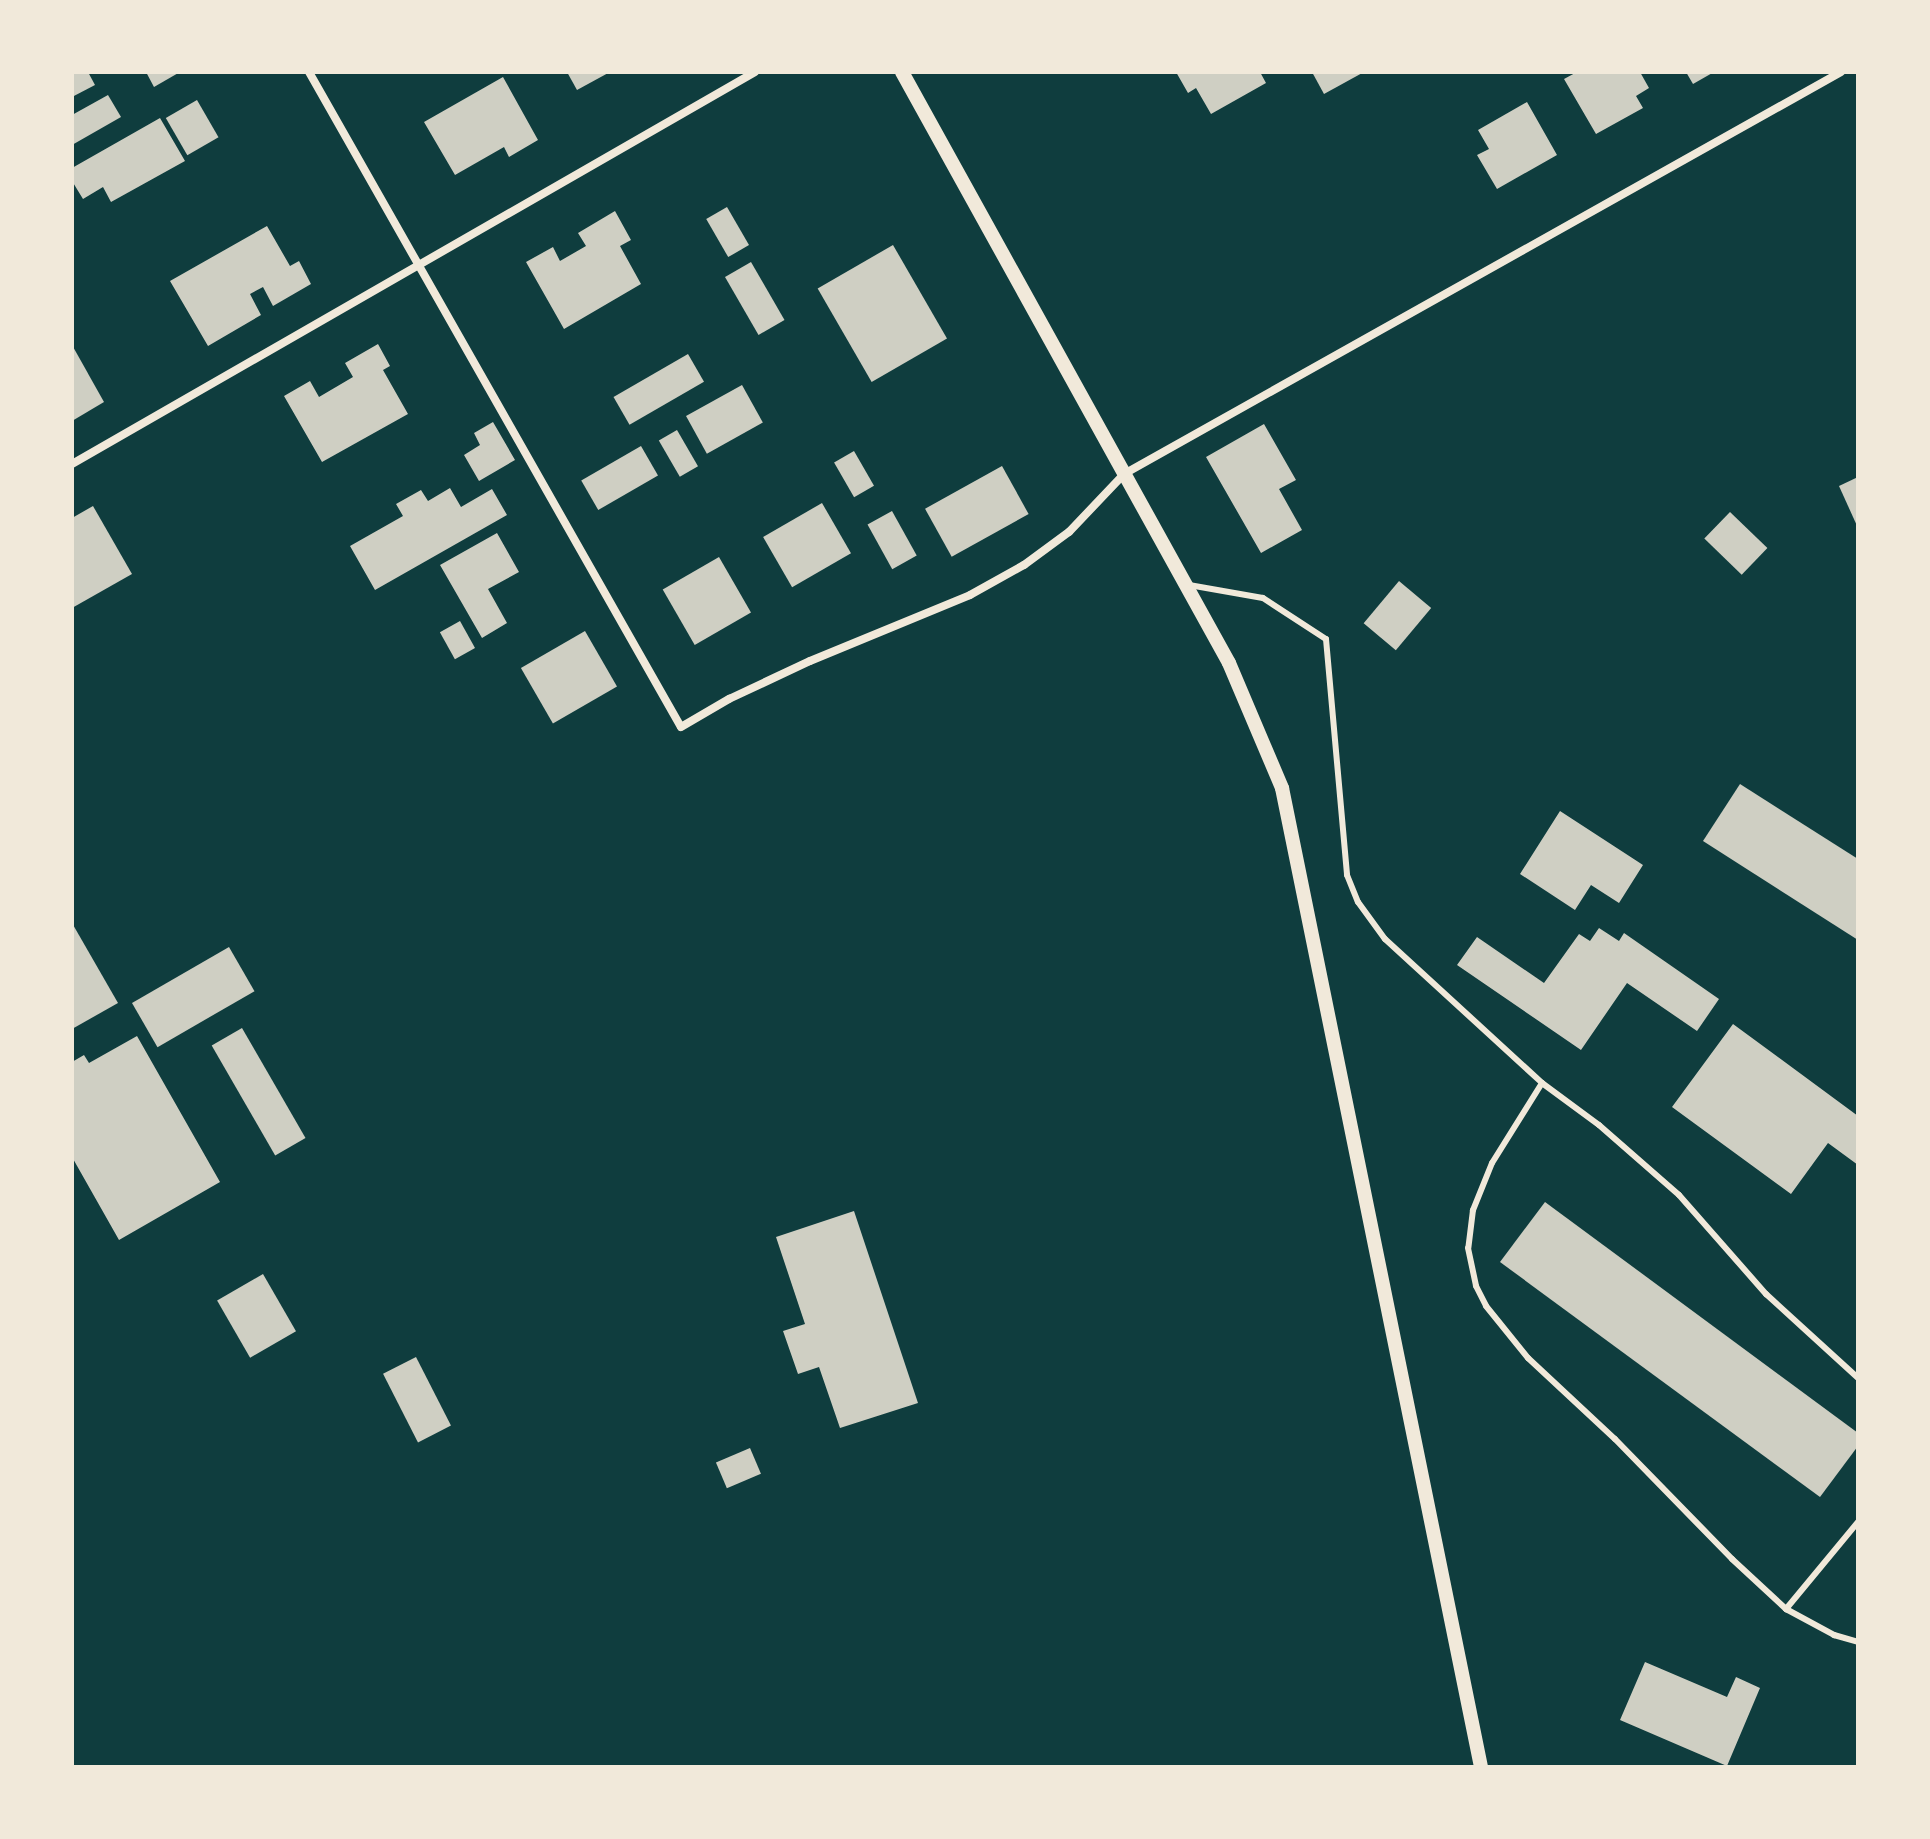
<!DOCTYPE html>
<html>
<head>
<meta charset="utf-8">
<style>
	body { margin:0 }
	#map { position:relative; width:1930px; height:1839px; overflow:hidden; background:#0f3d3e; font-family:Overpass,sans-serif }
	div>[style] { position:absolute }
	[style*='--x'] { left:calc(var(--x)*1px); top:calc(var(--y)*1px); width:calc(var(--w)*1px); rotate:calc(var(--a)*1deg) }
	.building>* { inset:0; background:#cfcfc3; transform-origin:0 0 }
	.service>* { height:6px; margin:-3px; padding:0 3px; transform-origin:3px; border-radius:3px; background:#f1e9da }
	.minor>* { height:8px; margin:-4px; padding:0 4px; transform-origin:4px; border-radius:4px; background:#f1e9da }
	.tertiary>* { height:14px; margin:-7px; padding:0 7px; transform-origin:7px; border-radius:7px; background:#f1e9da }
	span { translate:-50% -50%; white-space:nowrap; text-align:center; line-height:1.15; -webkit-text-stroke:6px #f1e9da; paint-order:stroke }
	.frame { position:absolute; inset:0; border:74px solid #f1e9da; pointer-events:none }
</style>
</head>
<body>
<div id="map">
	<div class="building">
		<i style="clip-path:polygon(72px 72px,88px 72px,95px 85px,72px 97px)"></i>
		<i style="clip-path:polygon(146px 72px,180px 72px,154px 87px)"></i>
		<i style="clip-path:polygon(567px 72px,610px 72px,577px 90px)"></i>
		<i style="clip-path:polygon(1176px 72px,1260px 72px,1266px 83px,1211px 114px,1196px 88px,1188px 93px)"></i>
		<i style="clip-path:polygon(1312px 72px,1364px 72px,1324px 94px)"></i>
		<i style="clip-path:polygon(1577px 72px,1640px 72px,1649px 88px,1636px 96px,1643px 108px,1596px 134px,1564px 79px)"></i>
		<i style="clip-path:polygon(1686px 72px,1714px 72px,1693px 84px)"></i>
		<i style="clip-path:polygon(503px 77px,538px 140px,509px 157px,504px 147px,455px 175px,424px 122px)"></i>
		<i style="clip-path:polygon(108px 95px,121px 117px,72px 145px,72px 115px)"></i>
		<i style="left:197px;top:100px;width:43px;height:36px;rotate:60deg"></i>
		<i style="clip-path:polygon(1527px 102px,1557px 155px,1497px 189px,1477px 155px,1489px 149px,1478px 130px)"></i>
		<i style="clip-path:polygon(160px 118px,185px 161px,111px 202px,103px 187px,83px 199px,72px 181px,72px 168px)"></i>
		<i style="left:727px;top:207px;width:44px;height:24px;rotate:60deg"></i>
		<i style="clip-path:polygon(615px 211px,631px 240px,620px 246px,641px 284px,564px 329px,526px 262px,553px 247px,560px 261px,586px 246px,578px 233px)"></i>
		<i style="clip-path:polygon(267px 226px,290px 266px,299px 261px,311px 284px,273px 306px,263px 287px,250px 294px,261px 315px,208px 346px,170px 281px)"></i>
		<i style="left:893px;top:245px;width:108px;height:87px;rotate:60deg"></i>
		<i style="left:751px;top:262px;width:67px;height:30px;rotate:60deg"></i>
		<i style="clip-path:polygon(378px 344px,390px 366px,383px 370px,408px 414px,322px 462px,284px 396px,310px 381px,319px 397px,353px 377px,345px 363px)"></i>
		<i style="clip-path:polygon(72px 345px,104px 402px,72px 421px)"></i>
		<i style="left:688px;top:354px;width:32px;height:86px;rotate:60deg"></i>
		<i style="left:742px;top:385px;width:43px;height:64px;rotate:61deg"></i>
		<i style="clip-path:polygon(493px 422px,515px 460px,479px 481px,464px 455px,480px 445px,474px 433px)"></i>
		<i style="clip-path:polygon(1264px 424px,1296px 480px,1279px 489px,1302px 530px,1261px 553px,1206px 457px)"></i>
		<i style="left:677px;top:430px;width:42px;height:21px;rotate:60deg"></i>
		<i style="left:641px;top:446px;width:34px;height:69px;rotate:60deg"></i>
		<i style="left:854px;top:451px;width:40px;height:23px;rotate:60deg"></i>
		<i style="left:1002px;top:466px;width:55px;height:88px;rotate:61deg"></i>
		<i style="clip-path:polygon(1858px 477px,1858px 528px,1839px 486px)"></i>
		<i style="clip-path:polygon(450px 488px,461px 507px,492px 489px,507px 515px,375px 590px,350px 546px,403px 516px,396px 504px,421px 490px,428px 501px)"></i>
		<i style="left:822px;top:503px;width:58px;height:68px;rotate:60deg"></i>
		<i style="clip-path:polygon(93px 506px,132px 574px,72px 608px,72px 518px)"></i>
		<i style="left:892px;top:511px;width:51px;height:28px;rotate:61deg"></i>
		<i style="left:1730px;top:512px;width:52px;height:37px;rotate:44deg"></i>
		<i style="clip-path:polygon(497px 533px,519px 572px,488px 589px,507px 623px,482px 638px,440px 565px)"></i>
		<i style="left:719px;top:557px;width:64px;height:65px;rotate:60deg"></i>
		<i style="left:1399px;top:581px;width:42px;height:55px;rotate:40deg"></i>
		<i style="left:460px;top:621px;width:31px;height:23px;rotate:61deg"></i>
		<i style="left:585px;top:631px;width:64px;height:74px;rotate:60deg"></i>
		<i style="clip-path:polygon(1740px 784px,1858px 859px,1858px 940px,1703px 841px)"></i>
		<i style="clip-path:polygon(1560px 811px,1643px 865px,1619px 903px,1591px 885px,1575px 910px,1520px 874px)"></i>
		<i style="clip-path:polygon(72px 923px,118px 1003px,72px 1029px)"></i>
		<i style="clip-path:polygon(1599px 928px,1619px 941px,1624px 933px,1719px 999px,1697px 1031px,1627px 983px,1581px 1050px,1457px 965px,1477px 937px,1544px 983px,1579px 934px,1590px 941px)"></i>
		<i style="left:229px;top:947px;width:51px;height:112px;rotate:60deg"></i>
		<i style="clip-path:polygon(1733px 1024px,1858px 1116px,1858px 1165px,1828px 1143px,1791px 1194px,1672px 1107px)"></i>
		<i style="left:242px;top:1028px;width:127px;height:35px;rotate:60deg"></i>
		<i style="clip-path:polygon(137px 1036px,220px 1182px,119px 1240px,72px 1157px,72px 1062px,84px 1055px,89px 1063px)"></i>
		<i style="clip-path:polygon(1545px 1202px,1858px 1433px,1858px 1446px,1820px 1497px,1500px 1262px)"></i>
		<i style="clip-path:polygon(854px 1211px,918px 1403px,840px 1428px,819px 1367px,798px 1374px,783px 1331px,805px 1324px,776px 1237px)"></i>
		<i style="left:263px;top:1274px;width:66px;height:53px;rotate:60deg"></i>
		<i style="left:416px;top:1357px;width:77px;height:37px;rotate:63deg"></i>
		<i style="left:750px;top:1448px;width:28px;height:37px;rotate:67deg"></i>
		<i style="clip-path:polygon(1645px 1662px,1727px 1697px,1736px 1677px,1760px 1688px,1727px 1766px,1620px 1720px)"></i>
	</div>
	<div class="service">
		<i style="--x:1189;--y:585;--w:75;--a:10"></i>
		<i style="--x:1263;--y:598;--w:75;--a:33.1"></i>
		<i style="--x:1326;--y:639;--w:237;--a:84.9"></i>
		<i style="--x:1347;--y:875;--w:29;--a:68"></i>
		<i style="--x:1358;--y:902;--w:46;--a:53.9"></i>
		<i style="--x:1385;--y:939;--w:213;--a:42.5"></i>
		<i style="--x:1542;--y:1083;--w:71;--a:36.4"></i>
		<i style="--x:1599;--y:1125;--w:106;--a:41.2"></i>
		<i style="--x:1679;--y:1195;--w:132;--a:48.7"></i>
		<i style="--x:1766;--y:1294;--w:125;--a:42.4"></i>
		<i style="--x:1542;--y:1083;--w:94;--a:122"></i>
		<i style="--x:1492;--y:1163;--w:51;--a:112"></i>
		<i style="--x:1473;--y:1210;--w:38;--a:97"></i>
		<i style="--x:1468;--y:1248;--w:39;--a:78"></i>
		<i style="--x:1476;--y:1286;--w:22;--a:63"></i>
		<i style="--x:1486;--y:1306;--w:67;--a:51.1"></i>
		<i style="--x:1528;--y:1358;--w:119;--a:43"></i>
		<i style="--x:1615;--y:1439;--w:168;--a:45.7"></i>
		<i style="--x:1732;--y:1559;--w:74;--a:42.8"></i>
		<i style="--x:1786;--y:1609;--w:55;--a:28.4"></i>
		<i style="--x:1834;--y:1635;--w:25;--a:16"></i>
		<i style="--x:1786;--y:1609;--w:113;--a:-50.4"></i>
	</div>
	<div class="minor">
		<i style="--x:309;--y:72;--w:753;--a:60.41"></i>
		<i style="--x:681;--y:727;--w:56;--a:-30.3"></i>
		<i style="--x:729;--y:699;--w:89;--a:-25.1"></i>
		<i style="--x:810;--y:661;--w:173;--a:-22.4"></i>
		<i style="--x:970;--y:595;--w:62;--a:-29.1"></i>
		<i style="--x:1024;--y:565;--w:56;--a:-36.3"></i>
		<i style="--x:1069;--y:532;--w:80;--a:-46.5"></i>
		<i style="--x:1124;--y:474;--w:822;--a:-29.28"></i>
		<i style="--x:72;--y:464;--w:787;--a:-29.85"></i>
	</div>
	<div class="tertiary">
		<i style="--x:902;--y:72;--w:675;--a:61.04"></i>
		<i style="--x:1229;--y:663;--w:136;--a:67"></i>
		<i style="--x:1282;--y:788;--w:999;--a:78.51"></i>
	</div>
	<div class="frame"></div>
</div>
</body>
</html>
